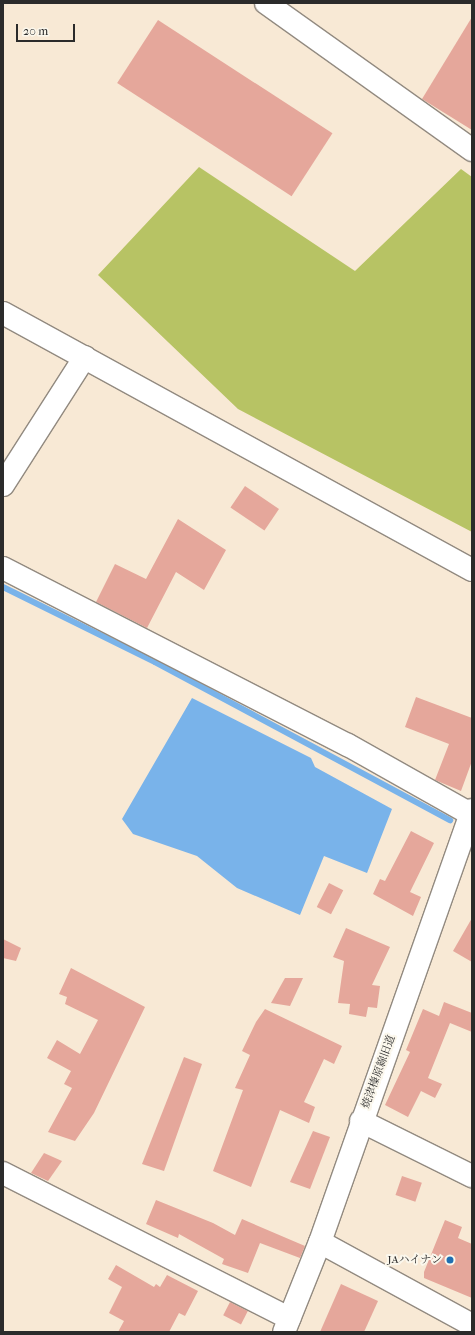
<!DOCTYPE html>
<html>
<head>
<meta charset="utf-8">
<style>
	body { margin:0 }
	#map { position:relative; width:475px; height:1335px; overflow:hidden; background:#f8e9d5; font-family:"IM FELL French Canon","Noto Serif JP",serif }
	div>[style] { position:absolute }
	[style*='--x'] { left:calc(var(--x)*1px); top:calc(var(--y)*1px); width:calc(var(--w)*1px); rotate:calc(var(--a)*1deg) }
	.green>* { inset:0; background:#b7c364 }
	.water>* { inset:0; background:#79b3ea }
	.stream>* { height:6px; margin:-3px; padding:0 3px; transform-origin:3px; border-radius:3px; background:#79b3ea }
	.building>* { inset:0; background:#e5a79b; transform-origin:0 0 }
	.roads { filter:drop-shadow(1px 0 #928a80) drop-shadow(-1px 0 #928a80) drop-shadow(0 1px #928a80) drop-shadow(0 -1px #928a80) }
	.minor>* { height:22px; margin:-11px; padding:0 11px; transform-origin:11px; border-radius:11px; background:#fff }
	.dots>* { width:11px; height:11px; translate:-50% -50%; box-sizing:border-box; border:2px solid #fbf7ec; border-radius:50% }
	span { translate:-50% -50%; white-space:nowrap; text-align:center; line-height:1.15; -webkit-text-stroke:4px #fbf7ec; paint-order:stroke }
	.street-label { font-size:11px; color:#2b2b2b }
	.poi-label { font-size:11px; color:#2b2b2b }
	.right { translate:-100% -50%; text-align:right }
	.frame { position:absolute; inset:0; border:4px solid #2b2b2b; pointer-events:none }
	.scale { position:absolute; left:16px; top:24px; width:59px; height:18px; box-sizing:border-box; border:2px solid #2b2b2b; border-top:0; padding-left:5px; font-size:12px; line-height:14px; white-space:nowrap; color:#2b2b2b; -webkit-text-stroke:3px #fbf7ec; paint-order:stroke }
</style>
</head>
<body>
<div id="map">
	<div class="green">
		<i style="clip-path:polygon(199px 167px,355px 271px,461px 169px,472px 177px,472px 532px,238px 409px,98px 275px)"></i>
	</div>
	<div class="water">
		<i style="clip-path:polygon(192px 698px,311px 758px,315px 767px,392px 809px,367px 873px,324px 856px,300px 915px,237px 888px,197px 856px,133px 834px,122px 819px)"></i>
	</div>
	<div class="stream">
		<i style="--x:3;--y:587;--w:169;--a:26.3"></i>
		<i style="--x:155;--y:662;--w:335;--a:28.2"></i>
	</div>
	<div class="building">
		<i style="clip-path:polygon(472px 17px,472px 130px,422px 99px)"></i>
		<i style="left:158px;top:20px;width:208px;height:75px;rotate:33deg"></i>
		<i style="left:245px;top:486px;width:41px;height:26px;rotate:34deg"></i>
		<i style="clip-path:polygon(178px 519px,226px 550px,204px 590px,176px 572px,147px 628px,96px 602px,115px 564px,146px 579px)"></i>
		<i style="clip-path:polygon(416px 697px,472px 718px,472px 761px,461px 791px,435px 780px,449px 744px,405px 727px)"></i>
		<i style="clip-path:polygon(411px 831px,434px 843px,410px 892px,421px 897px,413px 916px,373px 894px,380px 879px,385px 881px)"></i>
		<i style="left:329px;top:883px;width:16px;height:27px;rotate:27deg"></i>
		<i style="clip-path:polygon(472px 918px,472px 962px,453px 951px)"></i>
		<i style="clip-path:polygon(346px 928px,390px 947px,372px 985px,380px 986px,377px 1008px,368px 1007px,366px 1017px,349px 1014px,350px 1004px,338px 1003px,344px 961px,333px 957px)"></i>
		<i style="clip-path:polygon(3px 939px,21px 948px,16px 961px,3px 958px)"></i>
		<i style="clip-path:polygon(71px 968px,145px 1007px,94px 1113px,75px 1141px,48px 1132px,72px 1088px,64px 1084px,71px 1071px,47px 1058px,57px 1040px,80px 1054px,98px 1020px,65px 1004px,67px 997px,59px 994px)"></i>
		<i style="clip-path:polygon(285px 978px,303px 978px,290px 1006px,271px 1003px)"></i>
		<i style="clip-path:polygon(444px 1002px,472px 1013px,472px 1032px,450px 1023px,428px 1078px,442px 1084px,435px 1098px,421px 1091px,408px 1117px,385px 1105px,410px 1052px,406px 1050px,423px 1009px,439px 1016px)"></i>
		<i style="clip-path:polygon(265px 1009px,342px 1046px,334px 1064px,324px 1059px,304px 1102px,315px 1107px,309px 1123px,280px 1110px,251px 1187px,213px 1171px,243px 1090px,235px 1088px,250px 1055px,242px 1051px,256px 1022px)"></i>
		<i style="clip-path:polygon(184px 1057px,202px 1064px,164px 1171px,142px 1164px)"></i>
		<i style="clip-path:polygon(313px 1131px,330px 1137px,310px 1189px,290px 1182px)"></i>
		<i style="clip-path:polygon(44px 1153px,62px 1161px,48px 1181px,31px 1173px)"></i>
		<i style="left:402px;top:1176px;width:21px;height:20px;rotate:19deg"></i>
		<i style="clip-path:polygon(156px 1200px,213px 1223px,235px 1235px,242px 1219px,305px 1246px,300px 1258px,260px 1243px,248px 1273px,222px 1264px,224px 1259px,179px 1234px,178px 1238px,146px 1224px)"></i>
		<i style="clip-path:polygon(445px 1220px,462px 1227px,458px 1238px,472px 1244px,472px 1298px,424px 1278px,424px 1272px)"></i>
		<i style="clip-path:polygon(116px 1265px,154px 1287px,156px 1284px,160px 1287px,167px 1275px,198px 1291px,185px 1316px,179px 1313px,169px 1332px,118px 1332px,124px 1321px,109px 1313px,122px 1287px,108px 1279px)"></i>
		<i style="clip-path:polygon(341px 1284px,378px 1301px,364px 1332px,320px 1332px)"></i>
		<i style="left:230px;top:1302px;width:20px;height:15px;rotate:27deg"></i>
	</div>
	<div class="roads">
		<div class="minor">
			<i style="--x:266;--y:3;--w:253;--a:35.5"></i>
			<i style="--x:3;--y:313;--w:535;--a:28.72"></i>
			<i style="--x:3;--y:485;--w:152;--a:-57.4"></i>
			<i style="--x:3;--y:568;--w:388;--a:27.2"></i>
			<i style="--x:348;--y:745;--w:142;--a:29.4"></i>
			<i style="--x:361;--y:1121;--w:124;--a:26.4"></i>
			<i style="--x:3;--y:1173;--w:321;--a:26.9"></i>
			<i style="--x:320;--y:1242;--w:173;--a:28.6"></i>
			<i style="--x:284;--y:1332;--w:97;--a:-68.2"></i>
			<i style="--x:320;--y:1242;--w:458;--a:-70.6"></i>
		</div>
	</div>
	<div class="dots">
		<i style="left:450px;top:1260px;background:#1f6fb2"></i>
	</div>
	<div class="street-label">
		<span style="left:379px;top:1072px;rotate:-70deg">焼津榛原線旧道</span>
	</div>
	<div class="poi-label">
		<span class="right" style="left:442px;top:1260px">JAハイナン</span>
	</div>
	<div class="frame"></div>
	<div class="scale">20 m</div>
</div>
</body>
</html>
